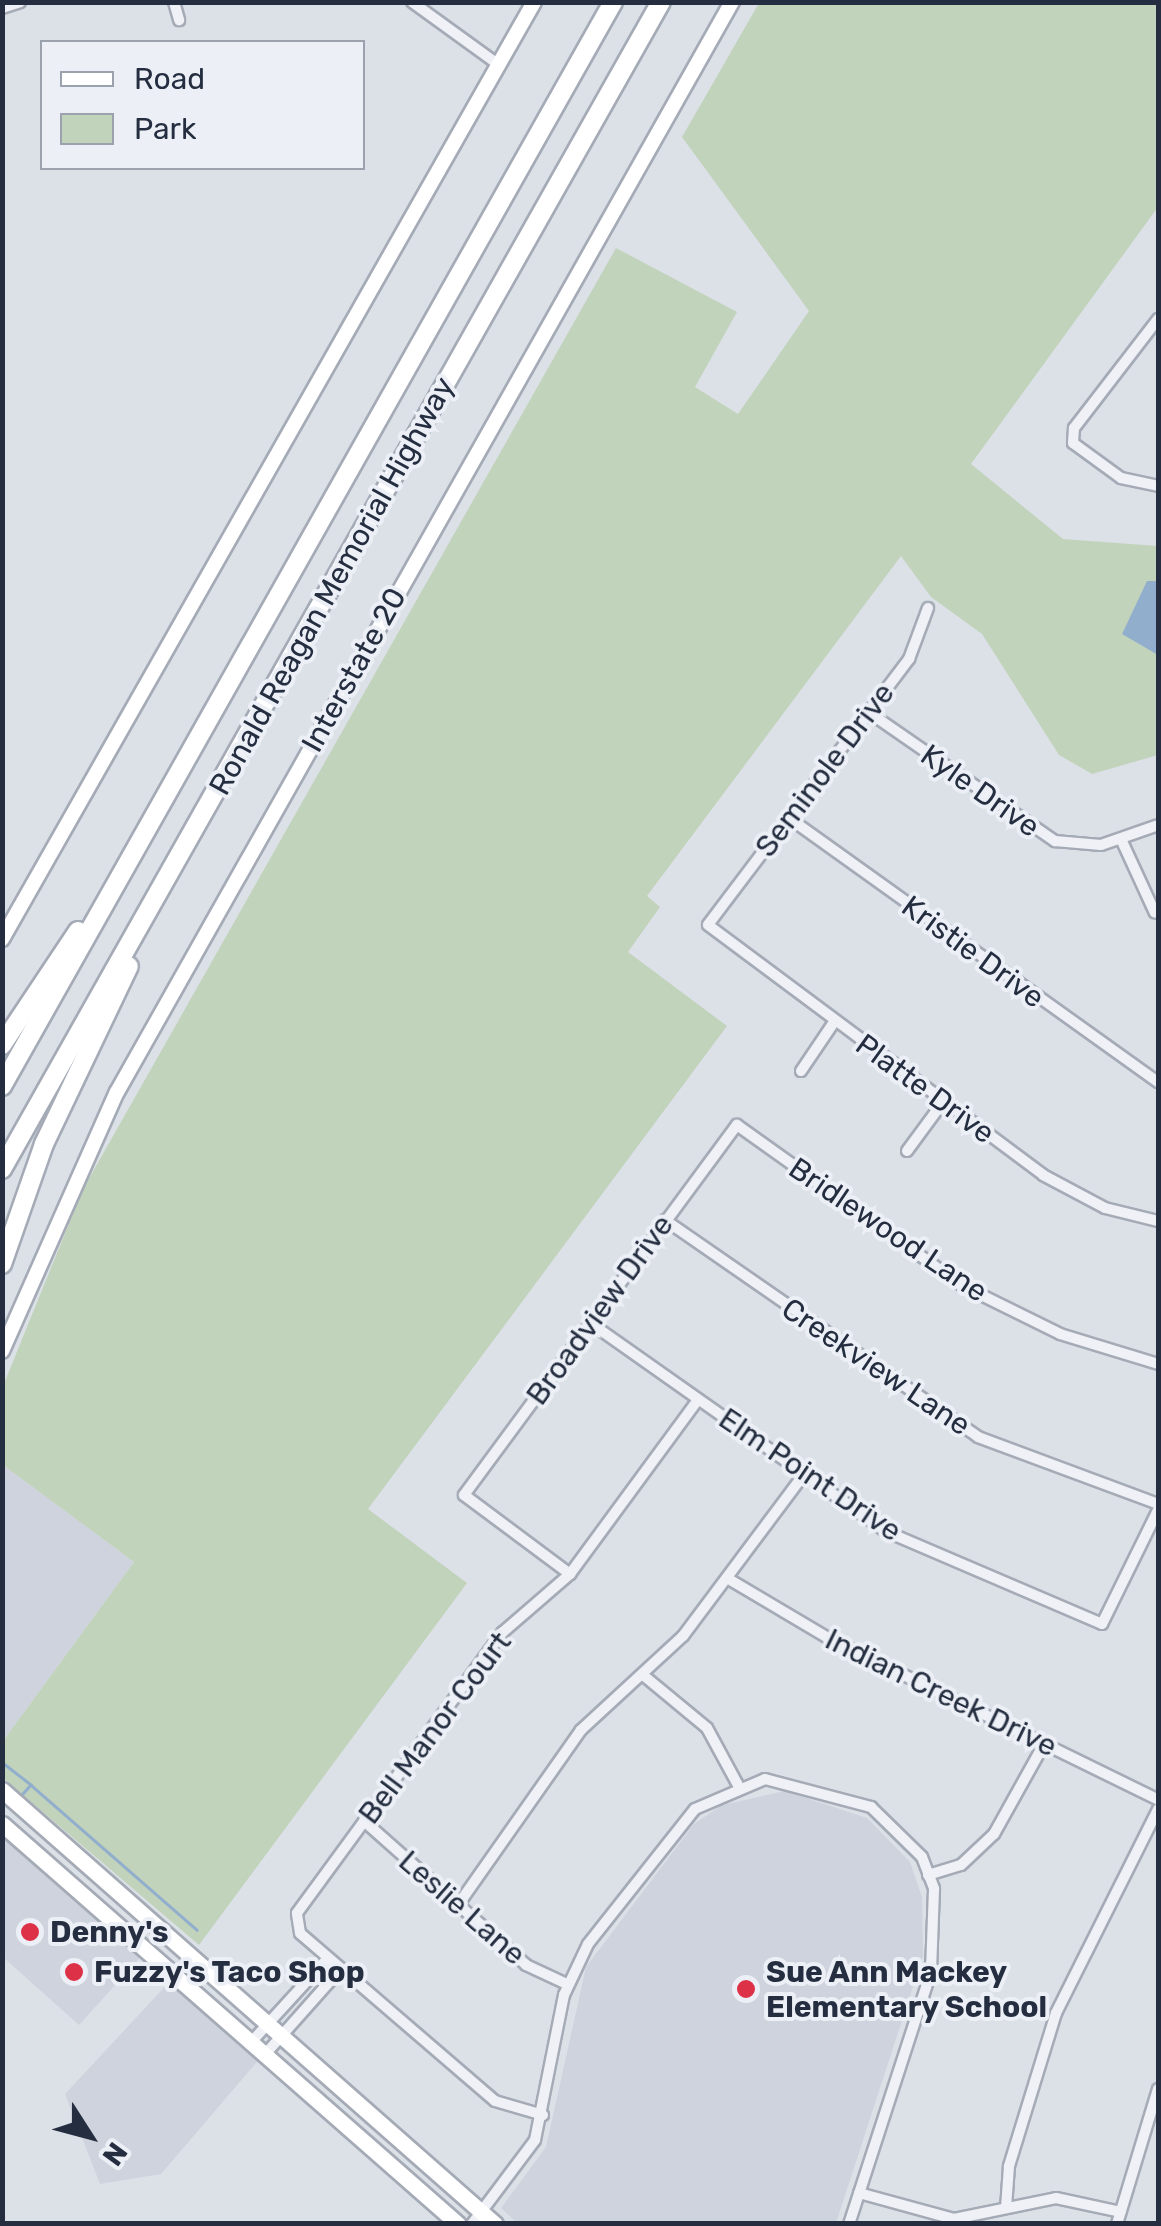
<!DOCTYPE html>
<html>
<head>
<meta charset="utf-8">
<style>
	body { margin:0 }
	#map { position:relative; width:1161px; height:2226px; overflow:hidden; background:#dce1e8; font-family:Rubik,sans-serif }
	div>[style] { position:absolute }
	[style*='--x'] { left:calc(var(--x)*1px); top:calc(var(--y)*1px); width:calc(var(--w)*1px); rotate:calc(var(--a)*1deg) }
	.built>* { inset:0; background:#ced3dd }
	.green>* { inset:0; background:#c2d3bc }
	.water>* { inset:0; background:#92aecd }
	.stream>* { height:2.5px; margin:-1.25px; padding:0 1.25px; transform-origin:1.25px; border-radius:1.25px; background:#92aecd }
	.roads { filter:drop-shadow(2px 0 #a5abb6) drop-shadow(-2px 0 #a5abb6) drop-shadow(0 2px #a5abb6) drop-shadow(0 -2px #a5abb6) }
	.street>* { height:10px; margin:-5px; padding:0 5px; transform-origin:5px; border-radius:5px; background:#eff1f6 }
	.secondary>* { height:14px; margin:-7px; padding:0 7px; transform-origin:7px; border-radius:7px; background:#fff }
	.primary>* { height:15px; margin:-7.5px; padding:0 7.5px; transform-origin:7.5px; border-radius:7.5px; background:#fff }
	.highway>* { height:18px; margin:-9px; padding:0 9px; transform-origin:9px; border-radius:9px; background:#fff }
	.dots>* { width:28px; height:28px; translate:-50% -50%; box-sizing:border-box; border:5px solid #ecf0f6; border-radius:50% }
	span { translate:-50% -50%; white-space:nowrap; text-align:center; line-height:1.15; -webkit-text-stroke:8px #ecf0f6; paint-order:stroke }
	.street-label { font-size:30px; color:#242e40 }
	.poi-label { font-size:30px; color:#242e40; font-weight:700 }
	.left { translate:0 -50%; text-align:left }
	.frame { position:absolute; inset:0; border:5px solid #242e40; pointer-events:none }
	.legend { position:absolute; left:40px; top:40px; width:325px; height:130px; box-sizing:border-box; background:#ecf0f6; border:2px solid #9ca2ad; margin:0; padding:12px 18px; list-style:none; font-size:30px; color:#242e40 }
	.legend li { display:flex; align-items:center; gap:20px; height:50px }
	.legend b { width:50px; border:2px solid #9ca2ad }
	.north { position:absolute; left:40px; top:2086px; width:100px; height:100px; -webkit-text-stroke:8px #ecf0f6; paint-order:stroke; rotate:126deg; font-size:28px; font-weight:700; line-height:40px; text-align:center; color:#242e40 }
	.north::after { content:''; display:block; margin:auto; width:35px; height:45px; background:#242e40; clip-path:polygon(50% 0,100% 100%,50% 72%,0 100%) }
</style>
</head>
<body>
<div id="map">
	<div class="built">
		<i style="clip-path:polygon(3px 1465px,134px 1562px,3px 1741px)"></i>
		<i style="clip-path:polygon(785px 1791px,867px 1818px,910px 1862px,922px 1897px,923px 1956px,836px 2223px,518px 2224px,501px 2208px,546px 2147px,586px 1967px,694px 1824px,722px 1805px)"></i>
		<i style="clip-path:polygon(3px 1832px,145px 1952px,79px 2025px,3px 1957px)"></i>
		<i style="clip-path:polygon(173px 1978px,262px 2056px,161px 2174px,100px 2184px,65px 2094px)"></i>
	</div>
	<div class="green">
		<i style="clip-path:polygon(759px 3px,1158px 3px,1158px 207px,971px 464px,1063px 539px,1158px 546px,1158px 755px,1092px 774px,1059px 755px,982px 634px,931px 597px,901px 556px,647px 896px,660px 907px,628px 952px,727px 1026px,368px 1509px,467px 1583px,199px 1945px,3px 1778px,3px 1741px,134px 1562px,3px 1465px,3px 1386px,83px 1189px,616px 248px,737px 312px,695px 387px,738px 414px,809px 311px,682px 137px)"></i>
	</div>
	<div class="water">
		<i style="clip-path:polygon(1147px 581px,1158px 581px,1158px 655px,1122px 634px)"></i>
	</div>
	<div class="stream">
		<i style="--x:2;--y:1762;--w:37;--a:38"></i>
		<i style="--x:31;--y:1785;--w:12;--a:132"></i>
		<i style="--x:31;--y:1785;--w:220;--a:41.1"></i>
	</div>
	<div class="roads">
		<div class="street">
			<i style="--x:174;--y:2;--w:19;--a:74"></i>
			<i style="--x:412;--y:2;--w:107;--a:35.9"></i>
			<i style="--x:2;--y:8;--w:19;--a:-18"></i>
			<i style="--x:1158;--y:319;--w:138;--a:127.6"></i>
			<i style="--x:1074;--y:428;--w:15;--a:94"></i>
			<i style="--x:1073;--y:443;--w:59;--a:36.1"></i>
			<i style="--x:1121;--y:478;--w:38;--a:12"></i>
			<i style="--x:928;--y:608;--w:54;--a:110.4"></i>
			<i style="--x:909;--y:659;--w:333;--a:127.1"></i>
			<i style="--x:708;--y:925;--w:418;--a:36.7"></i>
			<i style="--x:1043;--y:1175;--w:70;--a:28"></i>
			<i style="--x:1105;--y:1208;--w:55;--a:13.8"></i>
			<i style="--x:867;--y:711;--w:229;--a:34.7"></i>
			<i style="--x:1055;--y:841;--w:46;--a:5"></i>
			<i style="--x:1101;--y:845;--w:60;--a:-19.3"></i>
			<i style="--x:789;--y:818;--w:454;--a:35.6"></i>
			<i style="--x:1121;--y:839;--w:81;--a:65.3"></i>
			<i style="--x:801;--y:1071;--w:59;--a:-56"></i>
			<i style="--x:907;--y:1151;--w:61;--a:-53.7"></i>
			<i style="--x:665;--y:1220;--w:381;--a:34.7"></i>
			<i style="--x:978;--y:1437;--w:192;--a:20.4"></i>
			<i style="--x:589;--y:1322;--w:362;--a:35.2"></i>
			<i style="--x:885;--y:1531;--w:236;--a:23.2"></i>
			<i style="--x:1102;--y:1624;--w:127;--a:-63.8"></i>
			<i style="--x:570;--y:1574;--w:132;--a:-143.3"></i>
			<i style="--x:464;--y:1495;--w:460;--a:-53.6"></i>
			<i style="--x:737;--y:1125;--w:277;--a:35.5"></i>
			<i style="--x:963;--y:1286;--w:108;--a:26.3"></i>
			<i style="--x:1060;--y:1334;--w:102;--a:17"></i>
			<i style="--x:727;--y:1578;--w:117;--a:30.7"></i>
			<i style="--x:828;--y:1638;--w:368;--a:26.1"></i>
			<i style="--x:643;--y:1675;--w:83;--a:39.6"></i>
			<i style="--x:707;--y:1728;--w:65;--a:61.5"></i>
			<i style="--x:364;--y:1821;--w:217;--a:41.6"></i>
			<i style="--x:526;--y:1965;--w:45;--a:24.9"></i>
			<i style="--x:928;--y:1875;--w:34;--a:-17"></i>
			<i style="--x:961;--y:1865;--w:45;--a:-43.2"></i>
			<i style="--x:994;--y:1834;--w:103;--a:-60.9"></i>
			<i style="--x:458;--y:1905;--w:214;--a:-54.9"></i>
			<i style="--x:581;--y:1730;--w:139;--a:-42.7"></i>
			<i style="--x:683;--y:1636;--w:202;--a:-53.2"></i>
			<i style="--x:254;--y:2039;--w:108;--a:-47.6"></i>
			<i style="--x:268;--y:2051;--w:108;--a:-48.4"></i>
			<i style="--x:543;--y:2115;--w:50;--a:-163.7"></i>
			<i style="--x:495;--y:2101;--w:257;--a:-139.3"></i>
			<i style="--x:300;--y:1933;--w:20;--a:-99"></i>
			<i style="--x:297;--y:1913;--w:348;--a:-53.8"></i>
			<i style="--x:503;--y:1632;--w:89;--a:-40.9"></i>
			<i style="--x:570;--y:1574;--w:216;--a:-53.7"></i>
			<i style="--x:859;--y:2193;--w:98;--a:15.3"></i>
			<i style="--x:954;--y:2219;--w:104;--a:-11.6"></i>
			<i style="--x:1056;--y:2198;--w:66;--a:12.2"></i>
			<i style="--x:1006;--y:2208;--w:42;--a:-85.9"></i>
			<i style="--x:1009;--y:2166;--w:160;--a:-72.9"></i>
			<i style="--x:1056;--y:2013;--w:228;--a:-63.4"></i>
			<i style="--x:472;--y:2224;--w:105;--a:-53.1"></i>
			<i style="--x:535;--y:2140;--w:148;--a:-78.7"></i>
			<i style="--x:564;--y:1995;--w:56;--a:-64.8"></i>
			<i style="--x:588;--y:1944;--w:172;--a:-51.6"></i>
			<i style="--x:695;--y:1809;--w:76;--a:-23.2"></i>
			<i style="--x:765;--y:1779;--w:110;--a:14.8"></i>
			<i style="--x:871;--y:1807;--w:71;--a:44.4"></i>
			<i style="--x:922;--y:1857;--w:34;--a:69"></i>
			<i style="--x:934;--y:1889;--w:83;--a:92.1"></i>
			<i style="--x:931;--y:1972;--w:265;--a:108"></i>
			<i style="--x:1117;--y:2224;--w:141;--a:-73.1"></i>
		</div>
		<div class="secondary">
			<i style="--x:2;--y:939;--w:1077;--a:-60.41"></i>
			<i style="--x:2;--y:1351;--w:283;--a:-66.1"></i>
			<i style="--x:117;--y:1092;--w:1252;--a:-60.57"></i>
		</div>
		<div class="primary">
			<i style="--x:2;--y:1790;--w:657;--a:41.36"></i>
			<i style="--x:2;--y:1824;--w:607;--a:41.26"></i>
		</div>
		<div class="highway">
			<i style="--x:2;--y:1045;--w:137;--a:-56.3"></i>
			<i style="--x:2;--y:1086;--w:1244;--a:-60.59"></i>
			<i style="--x:2;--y:1169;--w:1340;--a:-60.55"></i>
			<i style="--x:2;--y:1264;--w:127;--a:-70.7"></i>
			<i style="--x:44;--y:1144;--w:197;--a:-64.5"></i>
		</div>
	</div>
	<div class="dots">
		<i style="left:30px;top:1932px;background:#dd3148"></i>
		<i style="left:74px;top:1972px;background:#dd3148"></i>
		<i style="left:746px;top:1989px;background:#dd3148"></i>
	</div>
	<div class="street-label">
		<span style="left:332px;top:586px;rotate:-61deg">Ronald Reagan Memorial Highway</span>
		<span style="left:354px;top:670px;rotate:-61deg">Interstate 20</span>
		<span style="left:825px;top:770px;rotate:-53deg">Seminole Drive</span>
		<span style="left:980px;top:791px;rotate:35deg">Kyle Drive</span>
		<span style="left:973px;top:952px;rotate:36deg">Kristie Drive</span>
		<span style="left:925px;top:1089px;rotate:36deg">Platte Drive</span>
		<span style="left:888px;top:1230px;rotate:34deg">Bridlewood Lane</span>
		<span style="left:600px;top:1310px;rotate:-54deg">Broadview Drive</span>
		<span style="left:876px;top:1367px;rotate:34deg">Creekview Lane</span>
		<span style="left:810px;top:1475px;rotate:34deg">Elm Point Drive</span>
		<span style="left:941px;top:1693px;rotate:26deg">Indian Creek Drive</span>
		<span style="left:435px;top:1728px;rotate:-53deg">Bell Manor Court</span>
		<span style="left:462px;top:1908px;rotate:41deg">Leslie Lane</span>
	</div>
	<div class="poi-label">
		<span class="left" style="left:50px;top:1932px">Denny's</span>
		<span class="left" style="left:94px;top:1972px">Fuzzy's Taco Shop</span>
		<span class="left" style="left:766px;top:1989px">Sue Ann Mackey<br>Elementary School</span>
	</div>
	<div class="frame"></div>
	<ul class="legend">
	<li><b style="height:12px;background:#fff"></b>Road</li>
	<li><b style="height:28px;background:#c2d3bc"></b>Park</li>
	</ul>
	<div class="north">N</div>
</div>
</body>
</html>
